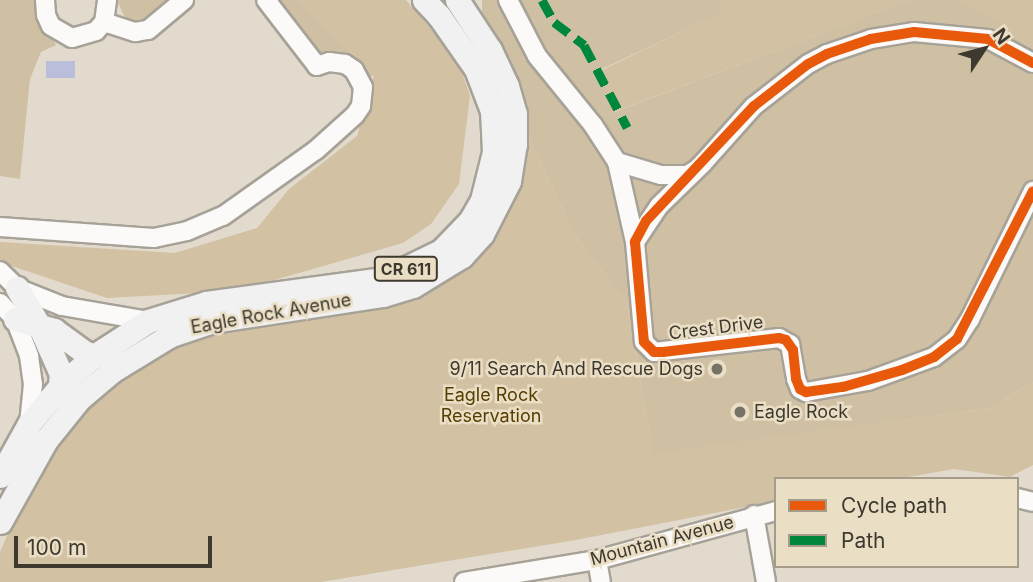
<!DOCTYPE html>
<html>
<head>
<meta charset="utf-8">
<style>
	body { margin:0 }
	#map { position:relative; width:1033px; height:582px; overflow:hidden; background:#e2dbcd; font-family:Inter,sans-serif }
	div>[style] { position:absolute }
	[style*='--x'] { left:calc(var(--x)*1px); top:calc(var(--y)*1px); width:calc(var(--w)*1px); rotate:calc(var(--a)*1deg) }
	.green>* { inset:0; background:#d0c0a3 }
	.forest>* { inset:0; background:#d2c1a2 }
	.water>* { inset:0; background:#bbbeda; transform-origin:0 0 }
	.roads { filter:drop-shadow(2px 0 #a7a298) drop-shadow(-2px 0 #a7a298) drop-shadow(0 2px #a7a298) drop-shadow(0 -2px #a7a298) }
	.minor>* { height:18px; margin:-9px; padding:0 9px; transform-origin:9px; border-radius:9px; background:#fbfaf8 }
	.major>* { height:23px; margin:-11.5px; padding:0 11.5px; transform-origin:11.5px; border-radius:11.5px; background:#f2f1f2 }
	.quiet>* { height:9px; margin-top:-4.5px; transform-origin:0; background:repeating-linear-gradient(90deg,#00873e 0 18px,transparent 0 27px) }
	.cycleway>* { height:10px; margin:-5px; padding:0 5px; transform-origin:5px; border-radius:5px; background:#e8590c }
	.dots>* { width:19px; height:19px; translate:-50% -50%; box-sizing:border-box; border:4px solid #eadec5; border-radius:50% }
	span { translate:-50% -50%; white-space:nowrap; text-align:center; line-height:1.15; -webkit-text-stroke:5px #eadec5; paint-order:stroke }
	.shield-label span { padding:2px 5px; background:#eadec5; border:2px solid; border-radius:5px; -webkit-text-stroke-width:0 }
	.shield-label { font-size:16px; color:#3e392f; font-weight:700 }
	.street-label { font-size:18px; color:#3e392f }
	.poi-label { font-size:18px; color:#3e392f }
	.right { translate:-100% -50%; text-align:right }
	.left { translate:0 -50%; text-align:left }
	.park-label { font-size:18px; color:#563e01 }
	.legend { position:absolute; left:774px; top:477px; width:245px; height:91px; box-sizing:border-box; background:#eadec5; border:2px solid #a59c89; margin:0; padding:9px 12px; list-style:none; font-size:21px; color:#3e392f }
	.legend li { display:flex; align-items:center; gap:14px; height:35px }
	.legend b { width:35px; border:2px solid #a59c89 }
	.north { position:absolute; left:949px; top:14px; width:70px; height:70px; -webkit-text-stroke:5px #eadec5; paint-order:stroke; rotate:54deg; font-size:19px; font-weight:700; line-height:28px; text-align:center; color:#3e392f }
	.north::after { content:''; display:block; margin:auto; width:24px; height:32px; background:#3e392f; clip-path:polygon(50% 0,100% 100%,50% 72%,0 100%) }
	.scale { position:absolute; left:14px; top:536px; width:198px; height:32px; box-sizing:border-box; border:4px solid #3e392f; border-top:0; padding-left:9px; font-size:21px; line-height:24px; white-space:nowrap; color:#3e392f; -webkit-text-stroke:5px #eadec5; paint-order:stroke }
</style>
</head>
<body>
<div id="map">
	<div class="green">
		<i style="clip-path:polygon(0 0,37px 0,38px 13px,56px 45px,41px 52px,30px 79px,20px 179px,0 176px)"></i>
		<i style="clip-path:polygon(117px 0,175px 0,153px 19px,134px 22px,124px 16px)"></i>
		<i style="clip-path:polygon(277px 0,299px 0,374px 75px,367px 79px,321px 56px)"></i>
		<i style="clip-path:polygon(482px 0,718px 0,723px 12px,600px 70px,612px 113px,910px 0,957px 0,1003px 23px,1033px 52px,1033px 382px,990px 408px,653px 454px,627px 304px,574px 234px,504px 84px,482px 18px)"></i>
	</div>
	<div class="forest">
		<i style="clip-path:polygon(299px 0,406px 0,458px 61px,470px 96px,459px 184px,431px 224px,403px 243px,237px 291px,107px 298px,0 262px,0 242px,175px 253px,257px 228px,289px 189px,357px 136px,374px 75px)"></i>
		<i style="clip-path:polygon(718px 0,910px 0,611px 113px,600px 71px,722px 12px)"></i>
		<i style="clip-path:polygon(957px 0,1033px 0,1033px 52px,1003px 23px)"></i>
		<i style="clip-path:polygon(504px 84px,574px 234px,627px 304px,653px 453px,990px 408px,1033px 382px,1033px 465px,1010px 477px,954px 469px,897px 479px,776px 479px,776px 501px,576px 540px,321px 582px,0 582px,0 552px,46px 448px,123px 372px,191px 335px,443px 270px,514px 164px)"></i>
	</div>
	<div class="water">
		<i style="left:46px;top:61px;width:29px;height:17px"></i>
	</div>
	<div class="roads">
		<div class="minor">
			<i style="--x:45;--y:0;--w:15;--a:86"></i>
			<i style="--x:46;--y:15;--w:12;--a:66"></i>
			<i style="--x:51;--y:26;--w:24;--a:30"></i>
			<i style="--x:72;--y:38;--w:25;--a:-16"></i>
			<i style="--x:96;--y:31;--w:12;--a:-48"></i>
			<i style="--x:104;--y:22;--w:22;--a:-82"></i>
			<i style="--x:508;--y:0;--w:63;--a:62.6"></i>
			<i style="--x:537;--y:56;--w:89;--a:50.9"></i>
			<i style="--x:593;--y:125;--w:44;--a:57"></i>
			<i style="--x:617;--y:162;--w:82;--a:77.3"></i>
			<i style="--x:635;--y:242;--w:100;--a:84.9"></i>
			<i style="--x:644;--y:342;--w:14;--a:45"></i>
			<i style="--x:654;--y:352;--w:126;--a:-6.4"></i>
			<i style="--x:779;--y:338;--w:13;--a:29"></i>
			<i style="--x:790;--y:344;--w:36;--a:80"></i>
			<i style="--x:796;--y:379;--w:11;--a:68"></i>
			<i style="--x:800;--y:389;--w:7;--a:27"></i>
			<i style="--x:806;--y:392;--w:63;--a:-10.1"></i>
			<i style="--x:868;--y:381;--w:70;--a:-20"></i>
			<i style="--x:934;--y:357;--w:29;--a:-38"></i>
			<i style="--x:957;--y:339;--w:24;--a:-57"></i>
			<i style="--x:970;--y:319;--w:143;--a:-63.8"></i>
			<i style="--x:104;--y:22;--w:33;--a:18"></i>
			<i style="--x:135;--y:32;--w:13;--a:-9"></i>
			<i style="--x:148;--y:30;--w:47;--a:-39.8"></i>
			<i style="--x:617;--y:162;--w:46;--a:16.5"></i>
			<i style="--x:661;--y:175;--w:26;--a:0"></i>
			<i style="--x:687;--y:175;--w:8;--a:-30"></i>
			<i style="--x:0;--y:227;--w:154;--a:4.1"></i>
			<i style="--x:154;--y:238;--w:34;--a:-12"></i>
			<i style="--x:187;--y:231;--w:39;--a:-23"></i>
			<i style="--x:223;--y:216;--w:114;--a:-35.4"></i>
			<i style="--x:316;--y:150;--w:52;--a:-41.9"></i>
			<i style="--x:355;--y:115;--w:11;--a:-56"></i>
			<i style="--x:361;--y:106;--w:19;--a:-84"></i>
			<i style="--x:363;--y:87;--w:19;--a:-118"></i>
			<i style="--x:354;--y:70;--w:11;--a:-146"></i>
			<i style="--x:345;--y:64;--w:16;--a:-173"></i>
			<i style="--x:329;--y:62;--w:13;--a:162"></i>
			<i style="--x:317;--y:66;--w:83;--a:-127.7"></i>
			<i style="--x:635;--y:242;--w:43;--a:-56.3"></i>
			<i style="--x:659;--y:206;--w:62;--a:-44.3"></i>
			<i style="--x:703;--y:163;--w:76;--a:-48.2"></i>
			<i style="--x:754;--y:106;--w:68;--a:-37.9"></i>
			<i style="--x:808;--y:64;--w:21;--a:-28"></i>
			<i style="--x:827;--y:54;--w:46;--a:-18.8"></i>
			<i style="--x:871;--y:39;--w:44;--a:-9.2"></i>
			<i style="--x:914;--y:32;--w:74;--a:5.4"></i>
			<i style="--x:988;--y:39;--w:51;--a:28.1"></i>
			<i style="--x:0;--y:271;--w:24;--a:45"></i>
			<i style="--x:17;--y:288;--w:48;--a:21.8"></i>
			<i style="--x:62;--y:306;--w:87;--a:9.9"></i>
			<i style="--x:0;--y:303;--w:22;--a:47"></i>
			<i style="--x:15;--y:319;--w:40;--a:69"></i>
			<i style="--x:29;--y:356;--w:28;--a:82"></i>
			<i style="--x:33;--y:384;--w:40;--a:95.7"></i>
			<i style="--x:1017;--y:498;--w:16;--a:14"></i>
			<i style="--x:754;--y:515;--w:68;--a:79.8"></i>
			<i style="--x:597;--y:560;--w:22;--a:80"></i>
			<i style="--x:464;--y:582;--w:135;--a:-9.4"></i>
			<i style="--x:597;--y:560;--w:186;--a:-15.3"></i>
		</div>
		<div class="major">
			<i style="--x:17;--y:288;--w:45;--a:59.5"></i>
			<i style="--x:40;--y:327;--w:51;--a:65.9"></i>
			<i style="--x:61;--y:374;--w:20;--a:96"></i>
			<i style="--x:15;--y:319;--w:41;--a:15.8"></i>
			<i style="--x:54;--y:330;--w:37;--a:36"></i>
			<i style="--x:84;--y:352;--w:11;--a:22"></i>
			<i style="--x:94;--y:356;--w:14;--a:-12"></i>
			<i style="--x:0;--y:476;--w:60;--a:-60.9"></i>
			<i style="--x:29;--y:424;--w:52;--a:-50.5"></i>
			<i style="--x:62;--y:384;--w:43;--a:-41.2"></i>
			<i style="--x:94;--y:356;--w:64;--a:-32.9"></i>
			<i style="--x:148;--y:321;--w:61;--a:-17.2"></i>
			<i style="--x:206;--y:303;--w:179;--a:-7.7"></i>
			<i style="--x:383;--y:279;--w:64;--a:-25.8"></i>
			<i style="--x:441;--y:251;--w:42;--a:-46"></i>
			<i style="--x:470;--y:221;--w:24;--a:-60"></i>
			<i style="--x:482;--y:200;--w:49;--a:-76"></i>
			<i style="--x:494;--y:152;--w:41;--a:-92.8"></i>
			<i style="--x:492;--y:111;--w:45;--a:-110.9"></i>
			<i style="--x:476;--y:69;--w:65;--a:-124.9"></i>
			<i style="--x:439;--y:16;--w:22;--a:-133"></i>
			<i style="--x:0;--y:522;--w:94;--a:-60.7"></i>
			<i style="--x:46;--y:440;--w:53;--a:-51.2"></i>
			<i style="--x:79;--y:399;--w:43;--a:-40.3"></i>
			<i style="--x:112;--y:371;--w:69;--a:-31.4"></i>
			<i style="--x:171;--y:335;--w:44;--a:-18.4"></i>
			<i style="--x:213;--y:321;--w:172;--a:-8.7"></i>
			<i style="--x:383;--y:295;--w:31;--a:-17"></i>
			<i style="--x:413;--y:286;--w:57;--a:-31.5"></i>
			<i style="--x:462;--y:256;--w:30;--a:-48"></i>
			<i style="--x:482;--y:234;--w:59;--a:-63"></i>
			<i style="--x:509;--y:181;--w:37;--a:-81"></i>
			<i style="--x:515;--y:144;--w:30;--a:-90"></i>
			<i style="--x:515;--y:114;--w:29;--a:-106"></i>
			<i style="--x:507;--y:86;--w:40;--a:-115"></i>
			<i style="--x:490;--y:50;--w:60;--a:-123.4"></i>
		</div>
	</div>
	<div class="quiet">
		<i style="--x:542;--y:0;--w:25;--a:61"></i>
		<i style="--x:554;--y:22;--w:38;--a:37"></i>
		<i style="--x:584;--y:45;--w:93;--a:62.3"></i>
	</div>
	<div class="cycleway">
		<i style="--x:1033;--y:63;--w:51;--a:-151.9"></i>
		<i style="--x:988;--y:39;--w:74;--a:-174.6"></i>
		<i style="--x:914;--y:32;--w:44;--a:170.8"></i>
		<i style="--x:871;--y:39;--w:46;--a:161.2"></i>
		<i style="--x:827;--y:54;--w:21;--a:152"></i>
		<i style="--x:808;--y:64;--w:68;--a:142.1"></i>
		<i style="--x:754;--y:106;--w:158;--a:133.2"></i>
		<i style="--x:646;--y:221;--w:24;--a:118"></i>
		<i style="--x:635;--y:242;--w:100;--a:84.9"></i>
		<i style="--x:644;--y:342;--w:14;--a:45"></i>
		<i style="--x:654;--y:352;--w:9;--a:0"></i>
		<i style="--x:663;--y:352;--w:117;--a:-6.9"></i>
		<i style="--x:779;--y:338;--w:7;--a:16"></i>
		<i style="--x:786;--y:340;--w:12;--a:55"></i>
		<i style="--x:793;--y:350;--w:29;--a:84"></i>
		<i style="--x:796;--y:379;--w:11;--a:68"></i>
		<i style="--x:800;--y:389;--w:7;--a:27"></i>
		<i style="--x:806;--y:392;--w:37;--a:-8"></i>
		<i style="--x:843;--y:387;--w:61;--a:-16.1"></i>
		<i style="--x:902;--y:370;--w:35;--a:-22"></i>
		<i style="--x:934;--y:357;--w:29;--a:-38"></i>
		<i style="--x:957;--y:339;--w:166;--a:-62.8"></i>
	</div>
	<div class="dots">
		<i style="left:717px;top:369px;background:#777266"></i>
		<i style="left:740px;top:412px;background:#777266"></i>
	</div>
	<div class="shield-label">
		<span style="left:406px;top:269px">CR 611</span>
	</div>
	<div class="street-label">
		<span style="left:271px;top:314px;rotate:-10deg">Eagle Rock Avenue</span>
		<span style="left:716px;top:328px;rotate:-7deg">Crest Drive</span>
		<span style="left:662px;top:541px;rotate:-15deg">Mountain Avenue</span>
	</div>
	<div class="poi-label">
		<span class="right" style="left:703px;top:369px">9/11 Search And Rescue Dogs</span>
		<span class="left" style="left:754px;top:412px">Eagle Rock</span>
	</div>
	<div class="park-label">
		<span style="left:491px;top:406px">Eagle Rock<br>Reservation</span>
	</div>
	<ul class="legend">
	<li><b style="height:9px;background:#e8590c"></b>Cycle path</li>
	<li><b style="height:9px;background:#00873e"></b>Path</li>
	</ul>
	<div class="north">N</div>
	<div class="scale">100 m</div>
</div>
</body>
</html>
